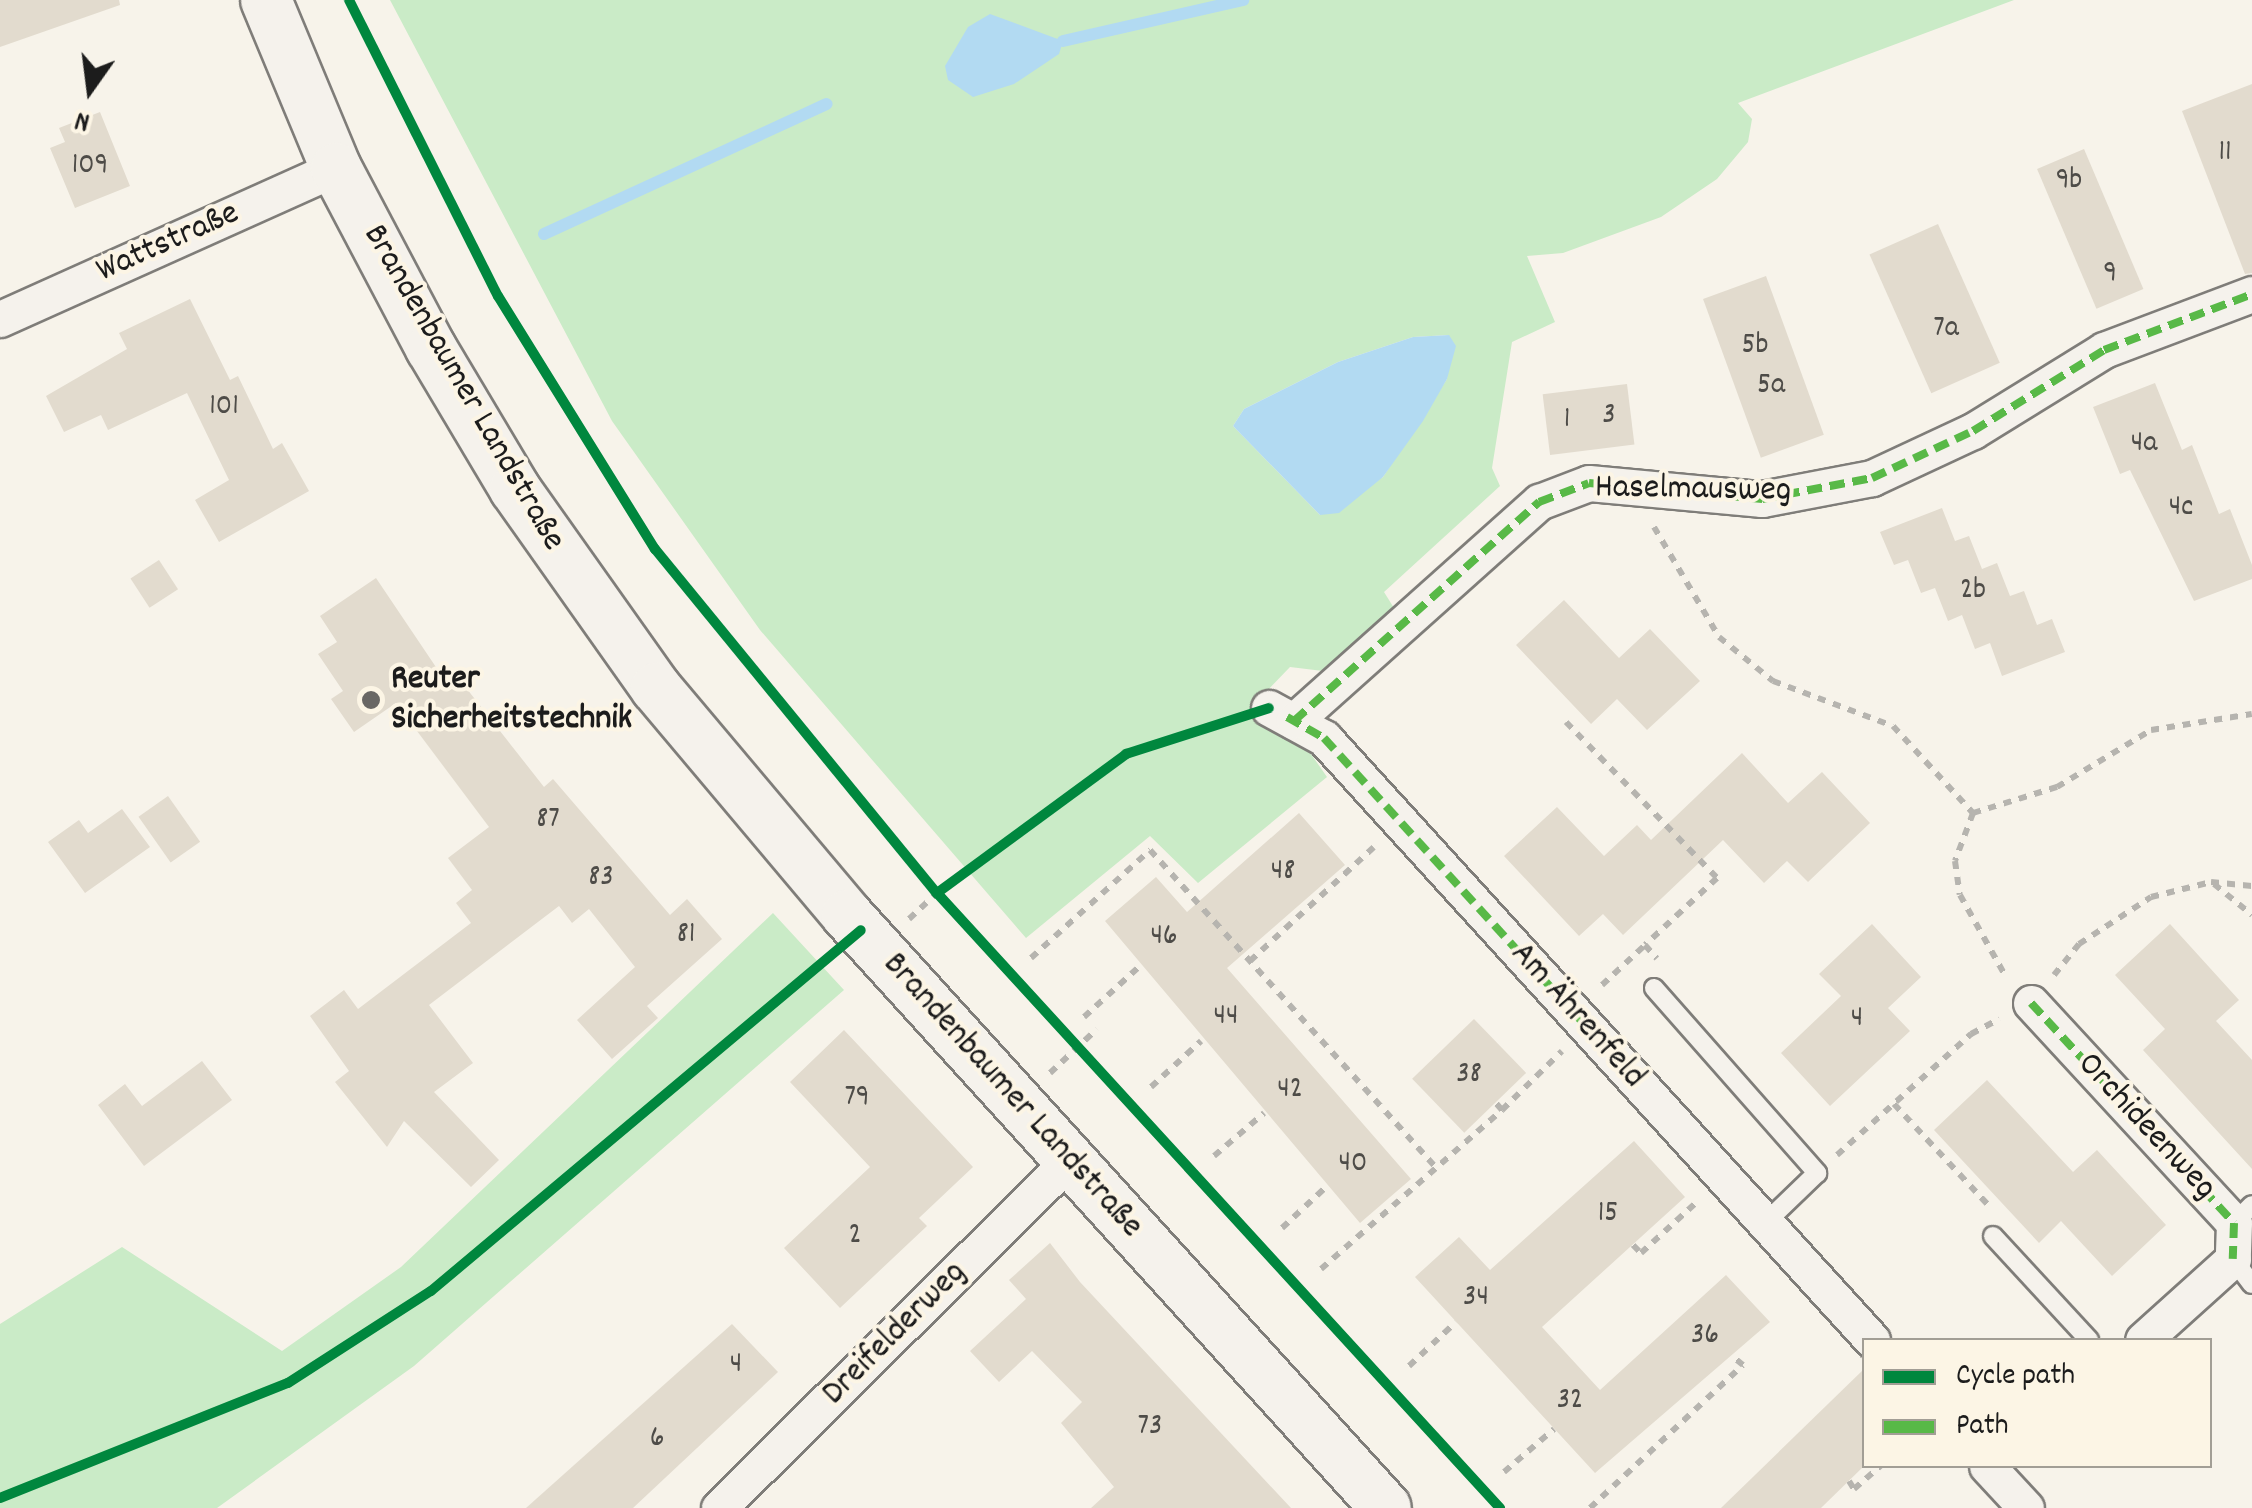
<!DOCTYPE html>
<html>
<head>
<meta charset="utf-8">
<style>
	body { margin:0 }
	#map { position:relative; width:2252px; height:1508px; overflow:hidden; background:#f7f3ea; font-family:Dekko,sans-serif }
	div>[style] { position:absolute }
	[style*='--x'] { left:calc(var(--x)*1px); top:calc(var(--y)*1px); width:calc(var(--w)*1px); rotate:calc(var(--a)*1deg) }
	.green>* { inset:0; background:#caebc7 }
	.water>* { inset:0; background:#b2daf2 }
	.stream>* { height:12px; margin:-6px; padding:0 6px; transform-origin:6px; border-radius:6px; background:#b2daf2 }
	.building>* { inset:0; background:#e2dbce; transform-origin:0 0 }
	.path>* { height:6px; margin-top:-3px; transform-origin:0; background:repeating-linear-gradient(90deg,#b6b4af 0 8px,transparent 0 16px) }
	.roads { filter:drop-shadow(2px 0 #7f7d79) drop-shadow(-2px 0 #7f7d79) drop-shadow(0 2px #7f7d79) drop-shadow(0 -2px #7f7d79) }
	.lane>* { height:18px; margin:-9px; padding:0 9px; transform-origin:9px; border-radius:9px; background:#f5f2ec }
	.street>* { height:35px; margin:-17.5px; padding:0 17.5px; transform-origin:17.5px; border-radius:17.5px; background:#f5f2ec }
	.secondary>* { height:50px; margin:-25px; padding:0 25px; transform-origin:25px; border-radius:25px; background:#f5f2ec }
	.quiet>* { height:8px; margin-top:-4px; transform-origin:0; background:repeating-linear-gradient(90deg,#58b947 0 15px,transparent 0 23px) }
	.cycleway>* { height:10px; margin:-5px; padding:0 5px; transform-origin:5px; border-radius:5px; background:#00873e }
	.dots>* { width:28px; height:28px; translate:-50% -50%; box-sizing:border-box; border:5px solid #fcf5e5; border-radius:50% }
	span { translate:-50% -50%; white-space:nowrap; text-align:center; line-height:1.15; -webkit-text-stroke:8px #fcf5e5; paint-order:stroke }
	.number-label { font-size:30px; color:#4e4c48 }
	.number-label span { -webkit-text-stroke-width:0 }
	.street-label { font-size:35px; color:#1c1c1c }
	.poi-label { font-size:35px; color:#1c1c1c; font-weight:700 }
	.left { translate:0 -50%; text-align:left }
	.legend { position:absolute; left:1862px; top:1338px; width:350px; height:130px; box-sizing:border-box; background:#fcf5e5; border:2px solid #a29e95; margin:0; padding:12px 18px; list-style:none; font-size:30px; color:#1c1c1c }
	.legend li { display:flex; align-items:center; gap:20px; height:50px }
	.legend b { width:50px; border:2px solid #a29e95 }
	.north { position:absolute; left:40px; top:40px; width:100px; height:100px; -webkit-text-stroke:8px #fcf5e5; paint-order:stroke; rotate:194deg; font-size:28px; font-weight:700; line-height:40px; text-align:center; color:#1c1c1c }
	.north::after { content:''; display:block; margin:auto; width:35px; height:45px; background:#1c1c1c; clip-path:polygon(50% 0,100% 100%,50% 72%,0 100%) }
</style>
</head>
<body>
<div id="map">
	<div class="green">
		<i style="clip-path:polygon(evenodd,390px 0,2014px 0,1738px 103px,1752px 119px,1748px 142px,1717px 179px,1661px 217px,1563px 253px,1527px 256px,1555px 322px,1512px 342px,1492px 468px,1500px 486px,1384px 592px,1394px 608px,1323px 671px,1290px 667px,1267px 691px,1327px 777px,1198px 883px,1150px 836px,1026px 938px,760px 630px,612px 421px,390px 0,1449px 335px,1447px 379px,1383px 477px,1320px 515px,1233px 426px,1244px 409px,1338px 362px,1413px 337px,1449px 335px)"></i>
		<i style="clip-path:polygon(773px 913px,844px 990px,414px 1366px,217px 1508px,0 1508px,0 1324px,122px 1247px,282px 1351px,401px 1267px)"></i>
	</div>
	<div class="water">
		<i style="clip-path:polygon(990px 14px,1063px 41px,1059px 54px,1014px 84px,973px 97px,948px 80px,945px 66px,968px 27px)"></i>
		<i style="clip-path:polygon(1449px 335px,1456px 346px,1447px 379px,1423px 421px,1383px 477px,1339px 513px,1320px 515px,1233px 426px,1244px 409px,1338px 362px,1413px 337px)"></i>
	</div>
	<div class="stream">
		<i style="--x:1063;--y:41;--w:185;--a:-12.8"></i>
		<i style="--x:544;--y:234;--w:311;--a:-24.7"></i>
	</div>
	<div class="building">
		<i style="clip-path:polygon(0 0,119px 0,120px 5px,0 47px)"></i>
		<i style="clip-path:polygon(2252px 84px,2252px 273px,2245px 274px,2182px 111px)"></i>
		<i style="clip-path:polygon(100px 112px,130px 186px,75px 208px,50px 148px,65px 142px,59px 128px)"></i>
		<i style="left:2084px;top:149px;width:152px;height:51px;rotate:67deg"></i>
		<i style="left:1938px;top:224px;width:152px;height:75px;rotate:66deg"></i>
		<i style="left:1766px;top:276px;width:169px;height:67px;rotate:70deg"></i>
		<i style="clip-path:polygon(190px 299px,230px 380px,238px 376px,273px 449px,282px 443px,309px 491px,219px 542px,195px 500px,229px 480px,187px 393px,108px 430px,101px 415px,64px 432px,46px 396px,127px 349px,119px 333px)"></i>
		<i style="clip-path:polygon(2155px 383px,2182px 450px,2192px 445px,2219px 514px,2230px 509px,2252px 565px,2252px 579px,2194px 601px,2130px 470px,2120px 474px,2093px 407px)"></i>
		<i style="left:1627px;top:384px;width:61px;height:85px;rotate:83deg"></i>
		<i style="clip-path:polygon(1942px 508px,1955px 541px,1969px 536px,1982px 569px,1997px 563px,2010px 596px,2024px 591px,2037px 625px,2052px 619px,2065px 652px,2002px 676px,1990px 643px,1975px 649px,1962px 615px,1948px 621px,1935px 588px,1921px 593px,1908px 560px,1894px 565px,1880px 532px)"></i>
		<i style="left:159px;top:560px;width:35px;height:34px;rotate:57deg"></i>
		<i style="clip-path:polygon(376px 578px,446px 682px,456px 675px,544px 787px,553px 779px,670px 915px,687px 899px,722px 939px,647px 1006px,658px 1018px,612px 1059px,577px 1020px,635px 967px,589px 909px,572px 923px,559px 906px,429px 1005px,473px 1063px,434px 1092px,499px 1160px,471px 1187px,404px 1121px,387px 1147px,335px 1082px,349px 1071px,310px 1016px,344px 990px,358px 1009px,471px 923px,456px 903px,472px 890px,448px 858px,489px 827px,396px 703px,354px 732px,331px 699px,343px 691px,318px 654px,337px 642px,320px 616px)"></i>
		<i style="clip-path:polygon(1564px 600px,1619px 658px,1650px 629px,1700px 681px,1647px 730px,1617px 699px,1591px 724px,1516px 645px)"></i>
		<i style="clip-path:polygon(1742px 753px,1788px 803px,1822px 772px,1870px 823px,1808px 882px,1787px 861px,1764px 883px,1723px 840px,1623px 935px,1603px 914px,1579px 936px,1504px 856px,1557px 807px,1604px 856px,1637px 825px,1651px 840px)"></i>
		<i style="left:168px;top:796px;width:56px;height:36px;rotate:55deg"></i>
		<i style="clip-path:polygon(122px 809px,150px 847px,85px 893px,48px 842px,79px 820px,88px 833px)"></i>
		<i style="clip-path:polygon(1299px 813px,1345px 865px,1227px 968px,1411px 1179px,1360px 1223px,1105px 921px,1156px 877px,1187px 912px)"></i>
		<i style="clip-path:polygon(1872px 924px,1921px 977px,1888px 1008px,1910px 1031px,1830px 1106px,1781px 1053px,1841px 996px,1819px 974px)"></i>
		<i style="clip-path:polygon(2170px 924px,2239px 1000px,2216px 1021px,2252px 1060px,2252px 1169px,2143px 1050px,2165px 1029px,2115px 975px)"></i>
		<i style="left:1474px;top:1019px;width:75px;height:86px;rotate:46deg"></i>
		<i style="clip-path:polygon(844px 1030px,973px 1167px,919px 1218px,927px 1226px,840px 1308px,784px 1248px,870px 1167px,790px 1082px)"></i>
		<i style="clip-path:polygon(202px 1061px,232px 1100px,144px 1166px,98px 1105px,125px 1084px,142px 1106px)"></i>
		<i style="clip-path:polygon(1987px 1080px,2073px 1172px,2097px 1150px,2166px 1225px,2112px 1276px,2061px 1221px,2039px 1243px,1934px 1130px)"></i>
		<i style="clip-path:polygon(1634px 1141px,1685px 1197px,1542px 1327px,1600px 1390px,1726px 1275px,1770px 1322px,1595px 1473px,1415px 1277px,1459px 1237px,1490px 1270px)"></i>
		<i style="clip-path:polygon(1050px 1243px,1080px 1282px,1291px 1508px,1091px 1508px,1114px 1487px,1061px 1423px,1082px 1402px,1032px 1351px,999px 1382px,970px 1351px,1026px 1299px,1009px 1280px)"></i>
		<i style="clip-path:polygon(732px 1324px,778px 1372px,633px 1508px,526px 1508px)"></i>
		<i style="clip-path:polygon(1864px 1369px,1864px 1466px,1821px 1508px,1721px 1508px)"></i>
	</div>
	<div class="path">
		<i style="--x:1654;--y:527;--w:128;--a:59.4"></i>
		<i style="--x:1719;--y:637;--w:70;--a:39.2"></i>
		<i style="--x:1773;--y:681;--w:128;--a:20.6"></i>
		<i style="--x:1893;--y:726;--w:118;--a:47.4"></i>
		<i style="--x:1566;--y:722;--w:217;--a:45.9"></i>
		<i style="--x:1717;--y:878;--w:98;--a:137.1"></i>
		<i style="--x:1645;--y:945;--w:18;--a:49"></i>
		<i style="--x:1973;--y:813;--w:88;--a:-17.2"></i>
		<i style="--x:2057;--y:787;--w:110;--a:-31.2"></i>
		<i style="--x:2151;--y:730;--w:102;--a:-9"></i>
		<i style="--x:1973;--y:813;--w:51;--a:110.6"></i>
		<i style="--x:1955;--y:861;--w:34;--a:82"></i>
		<i style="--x:1960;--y:895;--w:94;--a:60.7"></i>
		<i style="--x:2214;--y:884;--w:49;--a:39.2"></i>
		<i style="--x:909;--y:919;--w:38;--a:-43"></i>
		<i style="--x:1031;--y:958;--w:161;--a:-42.2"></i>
		<i style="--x:1150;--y:850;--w:429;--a:48"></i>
		<i style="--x:1250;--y:961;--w:168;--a:-42.6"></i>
		<i style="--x:2054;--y:975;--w:40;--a:-51"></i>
		<i style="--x:2079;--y:944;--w:86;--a:-33.1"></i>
		<i style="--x:2151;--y:897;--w:62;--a:-14"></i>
		<i style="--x:2211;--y:882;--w:41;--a:5.6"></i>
		<i style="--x:1602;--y:985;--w:59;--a:-42.9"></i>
		<i style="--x:1084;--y:1017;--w:79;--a:-42.4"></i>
		<i style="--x:1050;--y:1073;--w:64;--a:-43.1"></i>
		<i style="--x:1151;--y:1087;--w:68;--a:-42.6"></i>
		<i style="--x:1894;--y:1104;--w:141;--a:47"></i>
		<i style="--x:1502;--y:1110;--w:84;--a:-44.5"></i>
		<i style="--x:1837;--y:1155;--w:181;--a:-42.1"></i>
		<i style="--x:1971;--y:1034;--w:32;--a:-28"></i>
		<i style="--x:1214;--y:1156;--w:66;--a:-40.7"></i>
		<i style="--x:1282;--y:1228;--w:62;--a:-43"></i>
		<i style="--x:1633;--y:1245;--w:11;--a:45"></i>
		<i style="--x:1641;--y:1253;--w:77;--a:-42.4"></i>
		<i style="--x:1321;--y:1269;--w:241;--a:-41.3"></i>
		<i style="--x:1502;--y:1110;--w:11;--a:-131"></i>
		<i style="--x:1409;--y:1366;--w:64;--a:-43.1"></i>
		<i style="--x:1504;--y:1472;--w:66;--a:-40.7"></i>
		<i style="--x:1849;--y:1481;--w:9;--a:58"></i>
		<i style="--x:1854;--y:1489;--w:35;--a:-41"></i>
		<i style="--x:1590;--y:1508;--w:209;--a:-43.1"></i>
		<i style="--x:1743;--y:1365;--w:14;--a:-141"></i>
	</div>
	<div class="roads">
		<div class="lane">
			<i style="--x:1654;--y:988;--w:247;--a:48.6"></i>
			<i style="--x:1817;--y:1173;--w:72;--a:136.1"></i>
			<i style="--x:2234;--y:1223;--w:25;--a:-45"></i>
			<i style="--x:1993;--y:1236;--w:142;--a:47.3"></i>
			<i style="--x:2233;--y:1259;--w:31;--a:53"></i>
		</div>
		<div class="street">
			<i style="--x:0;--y:319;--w:368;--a:-24.2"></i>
			<i style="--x:1269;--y:708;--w:63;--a:28.6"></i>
			<i style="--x:1324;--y:738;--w:814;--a:47.69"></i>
			<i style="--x:1294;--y:721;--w:329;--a:-41.8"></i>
			<i style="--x:1539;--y:502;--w:53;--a:-20.8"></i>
			<i style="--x:1589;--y:483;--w:174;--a:5.3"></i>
			<i style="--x:1762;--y:499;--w:112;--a:-10.8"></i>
			<i style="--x:1872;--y:478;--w:111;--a:-25"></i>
			<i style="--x:1973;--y:431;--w:154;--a:-31.7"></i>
			<i style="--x:2104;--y:350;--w:158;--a:-20.7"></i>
			<i style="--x:2031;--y:1003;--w:299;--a:47.3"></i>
			<i style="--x:2234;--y:1223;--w:36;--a:92"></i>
			<i style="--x:2233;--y:1259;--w:121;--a:138"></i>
			<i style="--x:1987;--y:1466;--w:57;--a:47.1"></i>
			<i style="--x:719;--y:1508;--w:494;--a:-44.8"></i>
		</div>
		<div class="secondary">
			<i style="--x:266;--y:0;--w:182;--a:67.4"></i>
			<i style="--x:336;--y:168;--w:204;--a:62.2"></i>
			<i style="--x:431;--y:348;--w:164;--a:59.2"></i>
			<i style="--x:515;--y:489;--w:244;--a:54.7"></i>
			<i style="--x:656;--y:688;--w:297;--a:49.9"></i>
			<i style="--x:847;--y:915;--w:801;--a:47.73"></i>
		</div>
	</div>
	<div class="quiet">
		<i style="--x:1287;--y:717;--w:43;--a:29.6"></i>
		<i style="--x:1324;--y:738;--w:391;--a:47.7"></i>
		<i style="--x:1294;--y:721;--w:329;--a:-41.8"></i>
		<i style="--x:1539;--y:502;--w:53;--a:-20.8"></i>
		<i style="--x:1589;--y:483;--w:174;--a:5.3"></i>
		<i style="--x:1762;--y:499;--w:112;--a:-10.8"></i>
		<i style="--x:1872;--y:478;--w:111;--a:-25"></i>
		<i style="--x:1973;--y:431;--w:154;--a:-31.7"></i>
		<i style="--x:2104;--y:350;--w:158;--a:-20.7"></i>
		<i style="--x:2031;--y:1003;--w:299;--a:47.3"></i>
		<i style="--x:2234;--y:1223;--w:36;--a:92"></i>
	</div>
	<div class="cycleway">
		<i style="--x:349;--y:0;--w:331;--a:63.3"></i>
		<i style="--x:498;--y:296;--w:298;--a:58.2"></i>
		<i style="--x:655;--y:549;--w:445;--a:50.7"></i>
		<i style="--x:937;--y:893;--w:834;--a:47.53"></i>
		<i style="--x:937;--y:893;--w:235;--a:-36.3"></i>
		<i style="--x:1126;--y:754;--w:150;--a:-17.8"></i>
		<i style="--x:0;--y:1498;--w:310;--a:-21.8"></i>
		<i style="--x:288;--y:1383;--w:170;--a:-32.8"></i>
		<i style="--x:431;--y:1291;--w:561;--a:-40.01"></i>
	</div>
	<div class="dots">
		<i style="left:371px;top:700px;background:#696764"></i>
	</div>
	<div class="number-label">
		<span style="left:2225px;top:154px">11</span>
		<span style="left:90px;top:167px">109</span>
		<span style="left:2069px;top:182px">9b</span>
		<span style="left:2110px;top:275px">9</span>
		<span style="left:1946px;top:330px">7a</span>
		<span style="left:1755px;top:347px">5b</span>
		<span style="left:1771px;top:387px">5a</span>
		<span style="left:224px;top:408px">101</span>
		<span style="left:1609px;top:417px">3</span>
		<span style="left:1567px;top:421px">1</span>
		<span style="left:2144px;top:445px">4a</span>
		<span style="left:2181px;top:509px">4c</span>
		<span style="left:1973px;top:592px">2b</span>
		<span style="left:548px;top:821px">87</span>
		<span style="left:1283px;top:873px">48</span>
		<span style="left:601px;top:879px">83</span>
		<span style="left:686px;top:936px">81</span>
		<span style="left:1164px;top:938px">46</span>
		<span style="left:1226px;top:1018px">44</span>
		<span style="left:1857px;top:1020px">4</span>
		<span style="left:1469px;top:1076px">38</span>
		<span style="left:1290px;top:1091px">42</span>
		<span style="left:857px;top:1099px">79</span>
		<span style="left:1353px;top:1165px">40</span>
		<span style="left:1608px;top:1215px">15</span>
		<span style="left:855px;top:1237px">2</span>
		<span style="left:1476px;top:1299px">34</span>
		<span style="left:1705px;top:1337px">36</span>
		<span style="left:736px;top:1366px">4</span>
		<span style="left:1570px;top:1402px">32</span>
		<span style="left:1150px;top:1428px">73</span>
		<span style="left:657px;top:1440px">6</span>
	</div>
	<div class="street-label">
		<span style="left:168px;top:243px;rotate:-24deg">Wattstraße</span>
		<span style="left:463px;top:388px;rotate:60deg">Brandenbaumer Landstraße</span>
		<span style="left:1693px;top:490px;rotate:1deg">Haselmausweg</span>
		<span style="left:1577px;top:1016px;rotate:48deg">Am Ährenfeld</span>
		<span style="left:1012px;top:1096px;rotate:48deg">Brandenbaumer Landstraße</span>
		<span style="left:2146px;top:1127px;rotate:47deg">Orchideenweg</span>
		<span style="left:895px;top:1334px;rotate:-45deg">Dreifelderweg</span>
	</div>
	<div class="poi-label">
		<span class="left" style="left:391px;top:700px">Reuter<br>Sicherheitstechnik</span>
	</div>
	<ul class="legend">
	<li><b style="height:12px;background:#00873e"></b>Cycle path</li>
	<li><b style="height:12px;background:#58b947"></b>Path</li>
	</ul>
	<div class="north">N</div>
</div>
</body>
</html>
